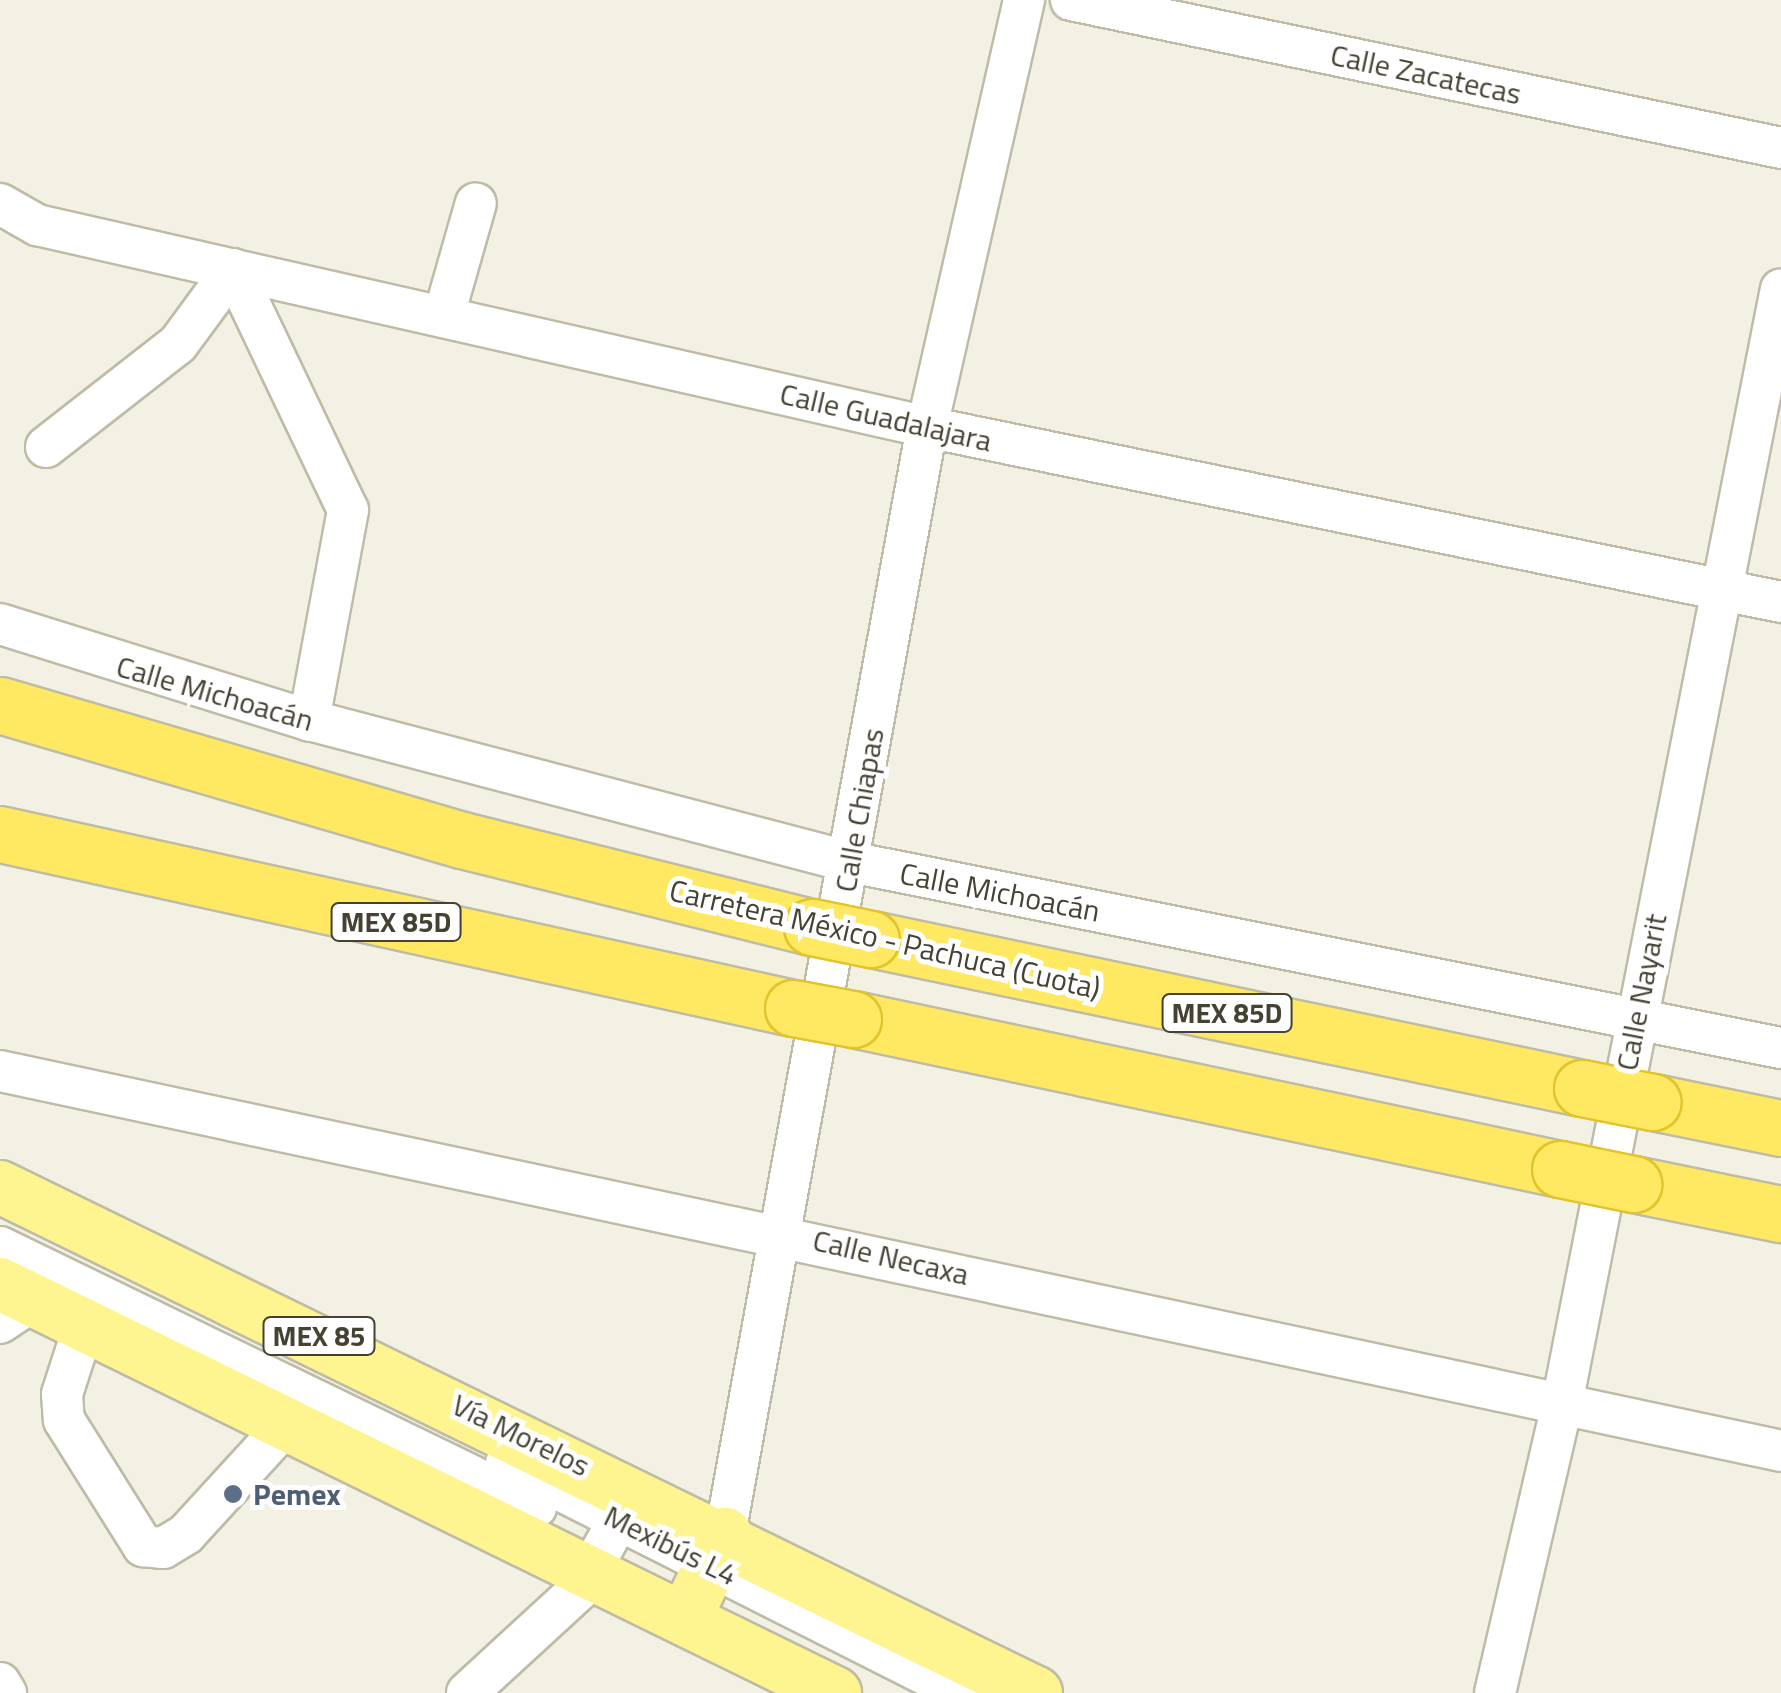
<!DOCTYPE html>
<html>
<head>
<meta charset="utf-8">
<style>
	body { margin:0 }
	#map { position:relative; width:1781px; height:1693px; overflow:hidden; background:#f2f1e3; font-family:"Titillium Web",sans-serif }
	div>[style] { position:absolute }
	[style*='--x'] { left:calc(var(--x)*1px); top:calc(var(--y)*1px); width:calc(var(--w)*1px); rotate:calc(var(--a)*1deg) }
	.roads { filter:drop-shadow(2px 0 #bebba6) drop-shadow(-2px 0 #bebba6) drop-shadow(0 2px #bebba6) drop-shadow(0 -2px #bebba6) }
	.minor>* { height:40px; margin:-20px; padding:0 20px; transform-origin:20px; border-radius:20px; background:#fff }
	.major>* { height:52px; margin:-26px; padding:0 26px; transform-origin:26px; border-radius:26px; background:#fff590 }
	.highway>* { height:55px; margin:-27.5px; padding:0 27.5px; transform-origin:27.5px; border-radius:27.5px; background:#ffe962 }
	.bridges { filter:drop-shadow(2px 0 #e3c32d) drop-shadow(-2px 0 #e3c32d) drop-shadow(0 2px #e3c32d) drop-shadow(0 -2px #e3c32d) }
	.highway-bridge>* { height:55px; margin:-27.5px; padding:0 27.5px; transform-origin:27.5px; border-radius:27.5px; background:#ffe962 }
	.dots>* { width:28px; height:28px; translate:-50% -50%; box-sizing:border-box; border:5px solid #fff; border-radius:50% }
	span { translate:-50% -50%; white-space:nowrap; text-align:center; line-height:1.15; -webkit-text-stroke:10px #fff; paint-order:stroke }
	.shield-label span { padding:2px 8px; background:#fff; border:2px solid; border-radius:8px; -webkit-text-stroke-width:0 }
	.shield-label { font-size:28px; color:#454133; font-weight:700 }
	.street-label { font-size:30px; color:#454133 }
	.service-label { font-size:30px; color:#4e5e75; font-weight:700 }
	.left { translate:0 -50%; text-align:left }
</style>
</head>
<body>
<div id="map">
	<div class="roads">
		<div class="minor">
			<i style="--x:1071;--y:0;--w:725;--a:11.77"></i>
			<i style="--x:0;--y:204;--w:43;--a:29.6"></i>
			<i style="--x:37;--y:225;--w:913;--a:12.79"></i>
			<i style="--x:927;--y:427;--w:872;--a:11.58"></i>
			<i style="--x:444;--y:315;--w:116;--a:-74.1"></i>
			<i style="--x:46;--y:447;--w:167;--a:-38"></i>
			<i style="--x:178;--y:344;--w:93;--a:-53.7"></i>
			<i style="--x:233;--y:269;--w:267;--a:64.5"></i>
			<i style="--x:348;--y:510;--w:214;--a:100.5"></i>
			<i style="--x:0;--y:624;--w:324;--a:17.3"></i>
			<i style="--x:309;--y:720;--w:559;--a:14.71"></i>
			<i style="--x:850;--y:862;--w:949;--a:11.3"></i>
			<i style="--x:0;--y:1071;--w:1821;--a:12.04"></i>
			<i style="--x:0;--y:1247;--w:596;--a:25.88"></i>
			<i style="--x:0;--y:1323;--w:40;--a:-34"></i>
			<i style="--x:84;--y:1326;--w:71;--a:107.9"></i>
			<i style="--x:62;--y:1394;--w:26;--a:86"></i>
			<i style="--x:64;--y:1420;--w:149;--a:57.9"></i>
			<i style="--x:143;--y:1546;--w:20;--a:6"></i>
			<i style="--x:163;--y:1548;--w:27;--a:-31"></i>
			<i style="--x:186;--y:1534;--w:145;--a:-47.5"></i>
			<i style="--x:506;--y:1463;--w:511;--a:26.77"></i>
			<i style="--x:725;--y:1534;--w:1125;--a:-79.66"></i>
			<i style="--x:927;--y:427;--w:438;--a:-77.2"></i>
			<i style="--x:0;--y:1683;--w:12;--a:59"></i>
			<i style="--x:467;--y:1693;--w:154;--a:-42.6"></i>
			<i style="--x:580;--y:1589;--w:107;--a:-60.8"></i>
			<i style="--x:1495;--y:1693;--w:292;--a:-76.9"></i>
			<i style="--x:1561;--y:1409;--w:1141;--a:-78.89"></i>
		</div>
		<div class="major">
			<i style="--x:0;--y:1187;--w:1153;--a:26.03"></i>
			<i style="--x:0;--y:1284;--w:930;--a:26.1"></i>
			<i style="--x:686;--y:1617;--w:92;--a:-64.8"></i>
		</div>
		<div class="highway">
			<i style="--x:0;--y:705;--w:481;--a:16.3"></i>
			<i style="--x:462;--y:840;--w:361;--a:14"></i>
			<i style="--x:0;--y:834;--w:812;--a:12.38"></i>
			<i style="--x:871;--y:939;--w:726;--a:11.84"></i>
			<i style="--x:853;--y:1019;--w:723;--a:11.98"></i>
			<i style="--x:1653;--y:1102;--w:131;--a:11.5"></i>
			<i style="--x:1633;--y:1184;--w:151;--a:11.5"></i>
		</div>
	</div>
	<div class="bridges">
		<div class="highway-bridge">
			<i style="--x:812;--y:927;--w:60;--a:11.5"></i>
			<i style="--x:793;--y:1008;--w:61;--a:10.4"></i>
			<i style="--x:1582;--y:1088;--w:72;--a:11.2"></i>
			<i style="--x:1560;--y:1169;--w:75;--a:11.6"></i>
		</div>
	</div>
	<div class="dots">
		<i style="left:233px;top:1494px;background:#5c6f8a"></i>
	</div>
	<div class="shield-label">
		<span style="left:396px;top:922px">MEX 85D</span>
		<span style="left:1227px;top:1013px">MEX 85D</span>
		<span style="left:319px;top:1336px">MEX 85</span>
	</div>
	<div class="street-label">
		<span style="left:1426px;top:74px;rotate:12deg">Calle Zacatecas</span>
		<span style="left:886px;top:417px;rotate:13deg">Calle Guadalajara</span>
		<span style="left:215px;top:693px;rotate:16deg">Calle Michoacán</span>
		<span style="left:859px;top:810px;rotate:-80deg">Calle Chiapas</span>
		<span style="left:1000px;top:892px;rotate:11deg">Calle Michoacán</span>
		<span style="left:885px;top:939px;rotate:13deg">Carretera México - Pachuca (Cuota)</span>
		<span style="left:1641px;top:992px;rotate:-79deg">Calle Nayarit</span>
		<span style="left:891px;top:1257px;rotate:13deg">Calle Necaxa</span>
		<span style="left:521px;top:1435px;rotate:26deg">Vía Morelos</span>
		<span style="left:671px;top:1545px;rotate:26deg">Mexibús L4</span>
	</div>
	<div class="service-label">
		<span class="left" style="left:253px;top:1494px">Pemex</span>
	</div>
</div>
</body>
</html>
